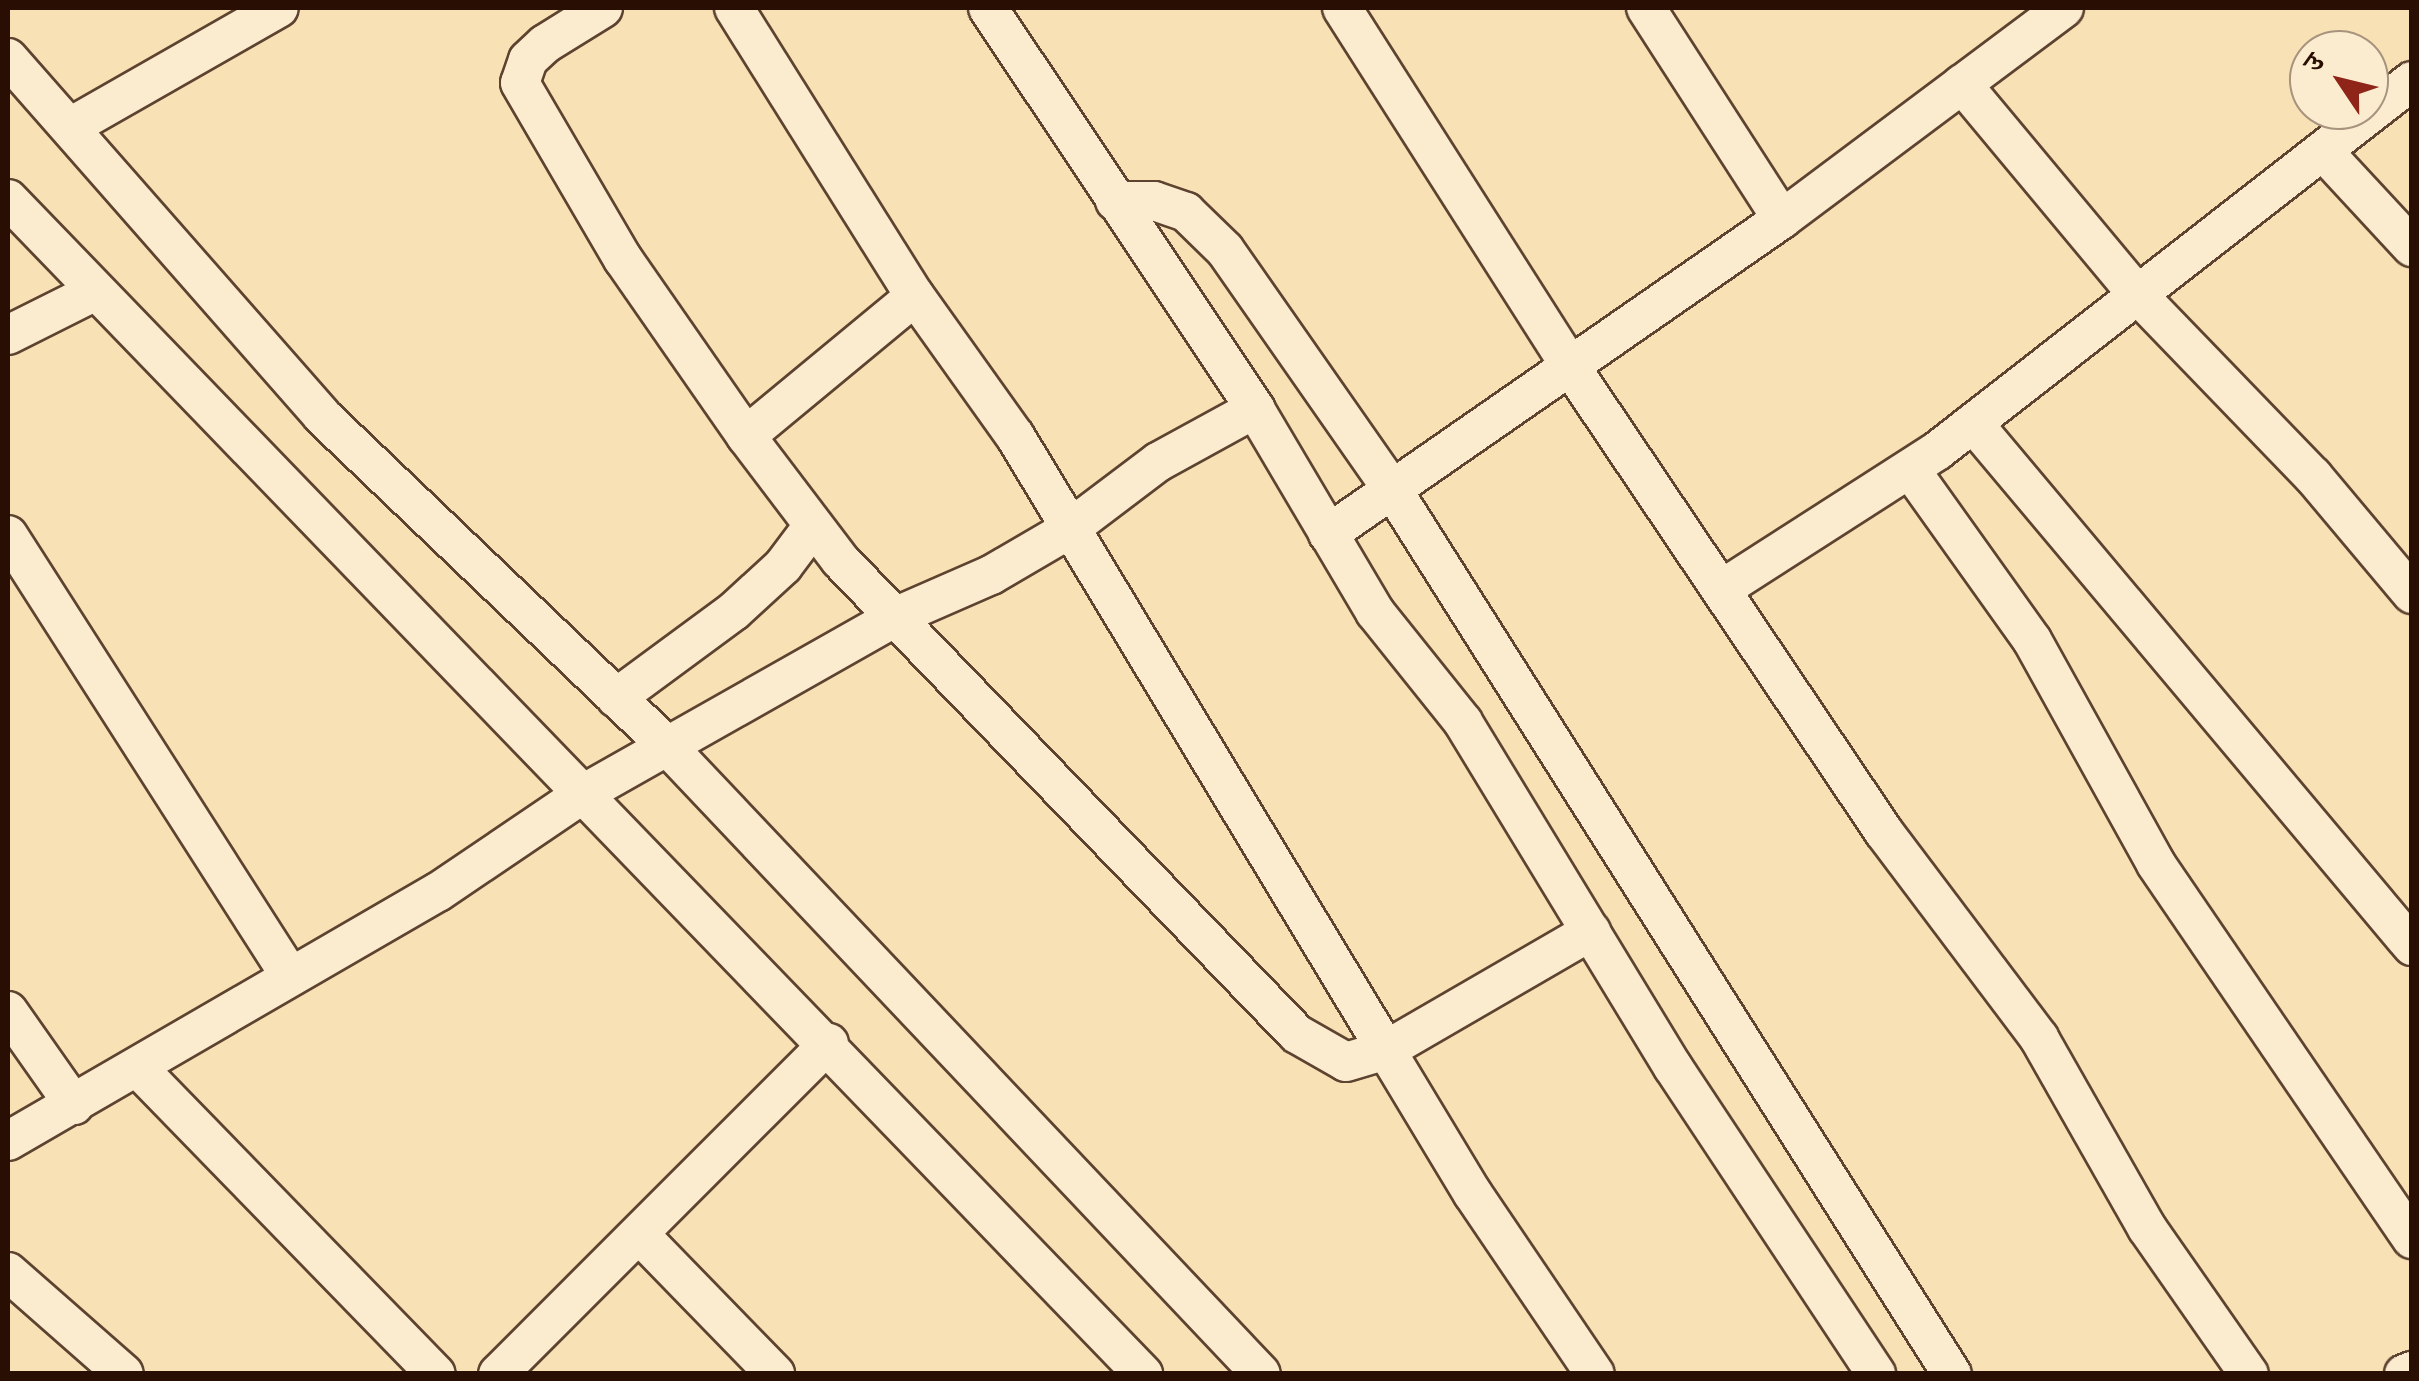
<!DOCTYPE html>
<html>
<head>
<meta charset="utf-8">
<style>
	body { margin:0 }
	#map { position:relative; width:2419px; height:1381px; overflow:hidden; background:#f9e1b6; font-family:"Sorts Mill Goudy","Noto Serif Devanagari",serif }
	div>[style] { position:absolute }
	[style*='--x'] { left:calc(var(--x)*1px); top:calc(var(--y)*1px); width:calc(var(--w)*1px); rotate:calc(var(--a)*1deg) }
	.roads { filter:drop-shadow(2px 0 #5d4330) drop-shadow(-2px 0 #5d4330) drop-shadow(0 2px #5d4330) drop-shadow(0 -2px #5d4330) }
	.minor>* { height:38px; margin:-19px; padding:0 19px; transform-origin:19px; border-radius:19px; background:#fbecd0 }
	span { translate:-50% -50%; white-space:nowrap; text-align:center; line-height:1.15; -webkit-text-stroke:10px #fbecd0; paint-order:stroke }
	.frame { position:absolute; inset:0; border:10px solid #290e03; pointer-events:none }
	.north { position:absolute; left:2289px; top:30px; width:100px; height:100px; box-sizing:border-box; background:#fbecd0; border:2px solid #a7937e; border-radius:50%; rotate:305deg; font-size:28px; font-weight:700; line-height:40px; text-align:center; color:#290e03 }
	.north::after { content:''; display:block; margin:auto; width:35px; height:45px; background:#8f2418; clip-path:polygon(50% 0,100% 100%,50% 72%,0 100%) }
</style>
</head>
<body>
<div id="map">
	<div class="roads">
		<div class="minor">
			<i style="--x:603;--y:8;--w:68;--a:148.2"></i>
			<i style="--x:545;--y:44;--w:23;--a:137"></i>
			<i style="--x:528;--y:60;--w:24;--a:109"></i>
			<i style="--x:520;--y:83;--w:204;--a:59.7"></i>
			<i style="--x:623;--y:259;--w:216;--a:55.2"></i>
			<i style="--x:746;--y:436;--w:156;--a:52.8"></i>
			<i style="--x:840;--y:560;--w:658;--a:46.05"></i>
			<i style="--x:1297;--y:1034;--w:56;--a:29.7"></i>
			<i style="--x:1346;--y:1062;--w:42;--a:-16.7"></i>
			<i style="--x:1386;--y:1050;--w:168;--a:58.9"></i>
			<i style="--x:1473;--y:1194;--w:217;--a:55.9"></i>
			<i style="--x:734;--y:8;--w:340;--a:57.9"></i>
			<i style="--x:915;--y:296;--w:172;--a:54.5"></i>
			<i style="--x:1015;--y:436;--w:717;--a:58.86"></i>
			<i style="--x:1386;--y:1050;--w:237;--a:-30.1"></i>
			<i style="--x:988;--y:8;--w:482;--a:56.3"></i>
			<i style="--x:1255;--y:409;--w:236;--a:59.4"></i>
			<i style="--x:1375;--y:612;--w:141;--a:51.3"></i>
			<i style="--x:1463;--y:722;--w:404;--a:58.7"></i>
			<i style="--x:1673;--y:1067;--w:368;--a:56.5"></i>
			<i style="--x:1342;--y:8;--w:424;--a:57.5"></i>
			<i style="--x:1570;--y:366;--w:562;--a:56.03"></i>
			<i style="--x:1884;--y:832;--w:258;--a:53"></i>
			<i style="--x:2039;--y:1038;--w:219;--a:60.4"></i>
			<i style="--x:2147;--y:1228;--w:178;--a:55.1"></i>
			<i style="--x:1646;--y:8;--w:251;--a:57.2"></i>
			<i style="--x:8;--y:58;--w:476;--a:48.7"></i>
			<i style="--x:322;--y:416;--w:477;--a:43.7"></i>
			<i style="--x:667;--y:746;--w:864;--a:46.59"></i>
			<i style="--x:1962;--y:84;--w:275;--a:50.2"></i>
			<i style="--x:2138;--y:295;--w:252;--a:46"></i>
			<i style="--x:2313;--y:476;--w:154;--a:50"></i>
			<i style="--x:72;--y:126;--w:238;--a:-29.7"></i>
			<i style="--x:2323;--y:151;--w:131;--a:47.2"></i>
			<i style="--x:8;--y:199;--w:1634;--a:45.99"></i>
			<i style="--x:1115;--y:201;--w:39;--a:0"></i>
			<i style="--x:1154;--y:201;--w:34;--a:19"></i>
			<i style="--x:1186;--y:212;--w:54;--a:44.3"></i>
			<i style="--x:1225;--y:250;--w:292;--a:55.1"></i>
			<i style="--x:1392;--y:489;--w:1047;--a:57.68"></i>
			<i style="--x:8;--y:335;--w:98;--a:-26.6"></i>
			<i style="--x:1973;--y:423;--w:683;--a:49.99"></i>
			<i style="--x:746;--y:436;--w:219;--a:-39.6"></i>
			<i style="--x:1910;--y:469;--w:210;--a:54.5"></i>
			<i style="--x:2032;--y:640;--w:256;--a:61"></i>
			<i style="--x:2156;--y:864;--w:454;--a:55.7"></i>
			<i style="--x:1328;--y:534;--w:553;--a:-34.75"></i>
			<i style="--x:1782;--y:219;--w:352;--a:-36.8"></i>
			<i style="--x:8;--y:535;--w:523;--a:57.4"></i>
			<i style="--x:1722;--y:589;--w:255;--a:-32.7"></i>
			<i style="--x:1937;--y:451;--w:602;--a:-37.92"></i>
			<i style="--x:616;--y:698;--w:147;--a:-36.4"></i>
			<i style="--x:734;--y:611;--w:67;--a:-42.6"></i>
			<i style="--x:783;--y:566;--w:50;--a:-53.1"></i>
			<i style="--x:8;--y:1011;--w:115;--a:54.9"></i>
			<i style="--x:138;--y:1068;--w:427;--a:45.8"></i>
			<i style="--x:8;--y:1141;--w:497;--a:-30.1"></i>
			<i style="--x:438;--y:892;--w:173;--a:-34.1"></i>
			<i style="--x:581;--y:795;--w:363;--a:-29.5"></i>
			<i style="--x:897;--y:616;--w:103;--a:-23.6"></i>
			<i style="--x:991;--y:575;--w:89;--a:-30.3"></i>
			<i style="--x:1068;--y:530;--w:113;--a:-37.1"></i>
			<i style="--x:1158;--y:462;--w:111;--a:-28.7"></i>
			<i style="--x:640;--y:1235;--w:194;--a:45.8"></i>
			<i style="--x:8;--y:1272;--w:154;--a:41.3"></i>
			<i style="--x:498;--y:1374;--w:468;--a:-45"></i>
			<i style="--x:2404;--y:1374;--w:9;--a:-21"></i>
		</div>
	</div>
	<div class="frame"></div>
	<div class="north">उ</div>
</div>
</body>
</html>
